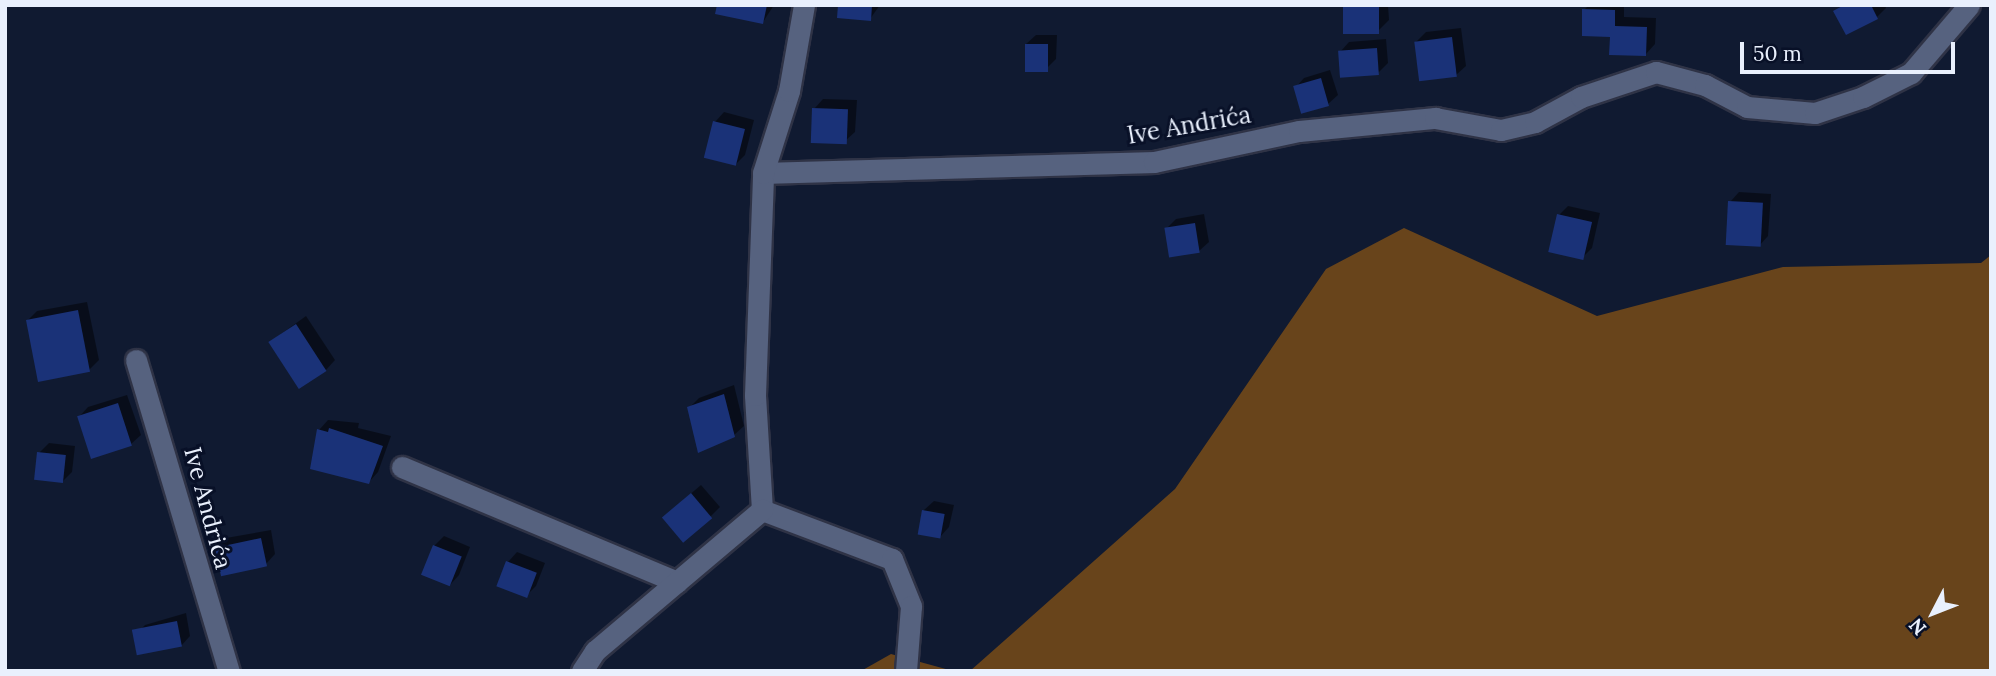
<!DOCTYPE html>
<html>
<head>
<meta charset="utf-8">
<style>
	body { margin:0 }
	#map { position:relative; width:1996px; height:676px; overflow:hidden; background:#101a31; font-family:Lora,serif }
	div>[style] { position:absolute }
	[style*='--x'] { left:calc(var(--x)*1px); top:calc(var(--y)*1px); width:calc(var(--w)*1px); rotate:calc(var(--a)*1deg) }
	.forest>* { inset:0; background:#68441b }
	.shadow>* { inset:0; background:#0007 }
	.building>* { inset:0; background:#1a3278; transform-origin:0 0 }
	.roads { filter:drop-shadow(2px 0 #2f3346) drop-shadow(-2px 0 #2f3346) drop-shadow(0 2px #2f3346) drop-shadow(0 -2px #2f3346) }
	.minor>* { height:21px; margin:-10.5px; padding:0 10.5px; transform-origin:10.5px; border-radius:10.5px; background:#56627f }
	span { translate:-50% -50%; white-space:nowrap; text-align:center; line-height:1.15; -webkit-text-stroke:6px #081027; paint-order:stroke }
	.street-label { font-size:24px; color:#e9f0fd }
	.frame { position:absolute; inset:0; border:7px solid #e9f0fd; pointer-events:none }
	.north { position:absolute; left:1898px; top:578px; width:70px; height:70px; -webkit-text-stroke:5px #081027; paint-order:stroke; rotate:228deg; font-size:19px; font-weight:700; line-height:28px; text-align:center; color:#e9f0fd }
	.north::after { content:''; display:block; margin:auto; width:24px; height:32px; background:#e9f0fd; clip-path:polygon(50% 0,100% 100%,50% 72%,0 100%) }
	.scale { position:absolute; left:1740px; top:42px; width:215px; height:32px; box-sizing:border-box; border:4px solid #e9f0fd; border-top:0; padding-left:9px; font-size:21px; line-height:24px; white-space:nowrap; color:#e9f0fd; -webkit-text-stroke:5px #081027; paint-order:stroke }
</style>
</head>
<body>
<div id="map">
	<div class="forest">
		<i style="clip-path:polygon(1404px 228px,1597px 316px,1783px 267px,1981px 263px,1991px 255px,1991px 671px,970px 671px,1175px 489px,1326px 269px)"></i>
		<i style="clip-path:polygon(891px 654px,953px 671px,861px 671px)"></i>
	</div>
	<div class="shadow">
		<i style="clip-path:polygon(719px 5px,774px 5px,763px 22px)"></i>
		<i style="clip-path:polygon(840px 5px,880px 5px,870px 19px)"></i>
		<i style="clip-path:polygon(1344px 5px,1388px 5px,1389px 20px,1379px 30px)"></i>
		<i style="clip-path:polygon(1589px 5px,1624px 5px,1624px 17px,1656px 18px,1655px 44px,1646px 54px,1612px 35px,1584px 10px)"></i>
		<i style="clip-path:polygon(1841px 5px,1885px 5px,1886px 8px,1877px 17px,1836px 11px)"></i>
		<i style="clip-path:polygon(1461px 28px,1466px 66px,1456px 75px,1416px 42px,1426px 32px)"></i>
		<i style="clip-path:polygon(1036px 35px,1057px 35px,1056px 59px,1046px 69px,1026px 44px)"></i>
		<i style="clip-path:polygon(1386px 39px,1388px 63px,1378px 73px,1340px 52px,1349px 42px)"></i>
		<i style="clip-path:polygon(1330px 70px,1338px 95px,1328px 104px,1295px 88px,1304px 78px)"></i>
		<i style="clip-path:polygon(823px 99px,857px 100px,855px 132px,845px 141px,814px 109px)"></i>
		<i style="clip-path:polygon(724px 112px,754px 120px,745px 155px,735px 165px,715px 122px)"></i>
		<i style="clip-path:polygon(1739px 192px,1771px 194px,1768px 236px,1759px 246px,1730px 202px)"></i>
		<i style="clip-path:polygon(1568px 206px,1600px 213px,1592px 248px,1583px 257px,1559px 215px)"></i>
		<i style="clip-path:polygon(1204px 214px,1209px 242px,1199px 251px,1166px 229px,1176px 219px)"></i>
		<i style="clip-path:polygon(87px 302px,99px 360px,89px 370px,27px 321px,37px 311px)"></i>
		<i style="clip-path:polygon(306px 316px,335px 360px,326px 370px,270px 342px)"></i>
		<i style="clip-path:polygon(734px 385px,744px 426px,734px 435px,689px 408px,699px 398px)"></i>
		<i style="clip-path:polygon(127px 395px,141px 435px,131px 444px,79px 417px,88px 407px)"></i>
		<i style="clip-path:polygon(328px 420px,359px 423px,358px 428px,391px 436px,378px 472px,369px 482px,319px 430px)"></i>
		<i style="clip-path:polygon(49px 443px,75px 446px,72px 472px,62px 482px,39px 453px)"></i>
		<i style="clip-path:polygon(701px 485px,720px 507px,711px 516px,674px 508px)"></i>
		<i style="clip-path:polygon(934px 501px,954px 505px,949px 527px,940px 537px,920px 533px,924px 510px)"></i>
		<i style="clip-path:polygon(271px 530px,275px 554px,266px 564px,217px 548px,226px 538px)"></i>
		<i style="clip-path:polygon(444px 536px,470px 547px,459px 575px,450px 585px,434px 546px)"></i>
		<i style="clip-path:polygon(517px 552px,545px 563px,536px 586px,526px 596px,508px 562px)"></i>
		<i style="clip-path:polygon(186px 613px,190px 636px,181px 646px,135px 635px,145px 625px)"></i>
	</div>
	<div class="building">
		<i style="clip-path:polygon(717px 5px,767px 5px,763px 24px,715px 14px)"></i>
		<i style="clip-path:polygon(838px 5px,872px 5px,871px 21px,837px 18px)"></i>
		<i style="left:1343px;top:5px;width:36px;height:29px"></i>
		<i style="clip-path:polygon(1844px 5px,1871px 5px,1878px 19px,1846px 35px,1833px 11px)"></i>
		<i style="clip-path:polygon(1582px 9px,1615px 10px,1615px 26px,1647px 27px,1646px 56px,1609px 55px,1610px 37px,1582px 36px)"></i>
		<i style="left:1452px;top:37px;width:40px;height:38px;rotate:83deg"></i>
		<i style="left:1025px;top:44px;width:23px;height:28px"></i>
		<i style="left:1377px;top:48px;width:27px;height:39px;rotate:86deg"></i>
		<i style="left:1321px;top:78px;width:29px;height:29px;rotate:74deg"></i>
		<i style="left:812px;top:108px;width:36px;height:35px;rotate:2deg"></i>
		<i style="left:713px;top:121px;width:33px;height:38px;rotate:14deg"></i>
		<i style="left:1728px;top:201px;width:35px;height:44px;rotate:3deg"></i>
		<i style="left:1557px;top:214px;width:36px;height:39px;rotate:13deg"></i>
		<i style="left:1195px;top:223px;width:30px;height:31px;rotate:81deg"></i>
		<i style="left:78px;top:310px;width:63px;height:53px;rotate:79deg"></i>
		<i style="left:296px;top:324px;width:56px;height:33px;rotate:57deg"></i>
		<i style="clip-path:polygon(724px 394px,735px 437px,698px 453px,687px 407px)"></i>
		<i style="left:118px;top:403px;width:45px;height:43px;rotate:72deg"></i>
		<i style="clip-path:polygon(329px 428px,383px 446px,369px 484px,310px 469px,317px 429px,328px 432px)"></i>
		<i style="left:37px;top:452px;width:29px;height:28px;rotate:6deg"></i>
		<i style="left:691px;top:493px;width:33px;height:38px;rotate:50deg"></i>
		<i style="left:922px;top:510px;width:23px;height:25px;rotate:10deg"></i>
		<i style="left:261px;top:538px;width:29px;height:47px;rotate:78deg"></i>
		<i style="left:433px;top:545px;width:31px;height:32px;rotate:22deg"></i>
		<i style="left:506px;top:561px;width:33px;height:27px;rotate:21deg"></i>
		<i style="left:177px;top:621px;width:26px;height:46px;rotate:79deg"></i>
	</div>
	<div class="roads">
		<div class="minor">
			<i style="--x:763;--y:173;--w:391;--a:-1.6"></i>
			<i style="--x:1154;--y:162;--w:148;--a:-12.1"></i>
			<i style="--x:1299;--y:131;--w:137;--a:-5.5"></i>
			<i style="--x:1435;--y:118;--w:67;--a:10.3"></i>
			<i style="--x:1501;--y:130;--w:35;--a:-13"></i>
			<i style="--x:1535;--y:122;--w:52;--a:-28.5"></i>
			<i style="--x:1581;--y:97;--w:79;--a:-18.4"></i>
			<i style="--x:1656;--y:72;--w:51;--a:14.9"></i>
			<i style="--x:1705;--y:85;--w:47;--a:27.6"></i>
			<i style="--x:1747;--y:107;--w:68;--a:5"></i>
			<i style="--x:1815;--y:113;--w:51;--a:-18.4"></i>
			<i style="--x:1863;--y:97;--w:54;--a:-26.6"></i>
			<i style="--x:1911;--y:73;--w:89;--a:-49.5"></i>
			<i style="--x:136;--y:360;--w:325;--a:73.4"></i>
			<i style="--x:402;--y:467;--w:298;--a:22.7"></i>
			<i style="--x:762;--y:510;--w:115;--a:-93.5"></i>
			<i style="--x:755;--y:395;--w:222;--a:-87.9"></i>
			<i style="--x:763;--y:173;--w:86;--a:-72.4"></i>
			<i style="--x:789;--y:91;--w:87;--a:-80.1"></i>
			<i style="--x:762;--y:510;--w:139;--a:20.7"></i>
			<i style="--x:892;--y:559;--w:51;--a:68"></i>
			<i style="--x:911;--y:606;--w:65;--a:94.4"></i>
			<i style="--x:582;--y:671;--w:24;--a:-57"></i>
			<i style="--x:595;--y:651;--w:219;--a:-40.2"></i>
		</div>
	</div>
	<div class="street-label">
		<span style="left:1189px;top:125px;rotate:-10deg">Ive Andrića</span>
		<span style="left:208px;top:508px;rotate:75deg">Ive Andrića</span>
	</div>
	<div class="frame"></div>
	<div class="north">N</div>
	<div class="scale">50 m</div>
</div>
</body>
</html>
